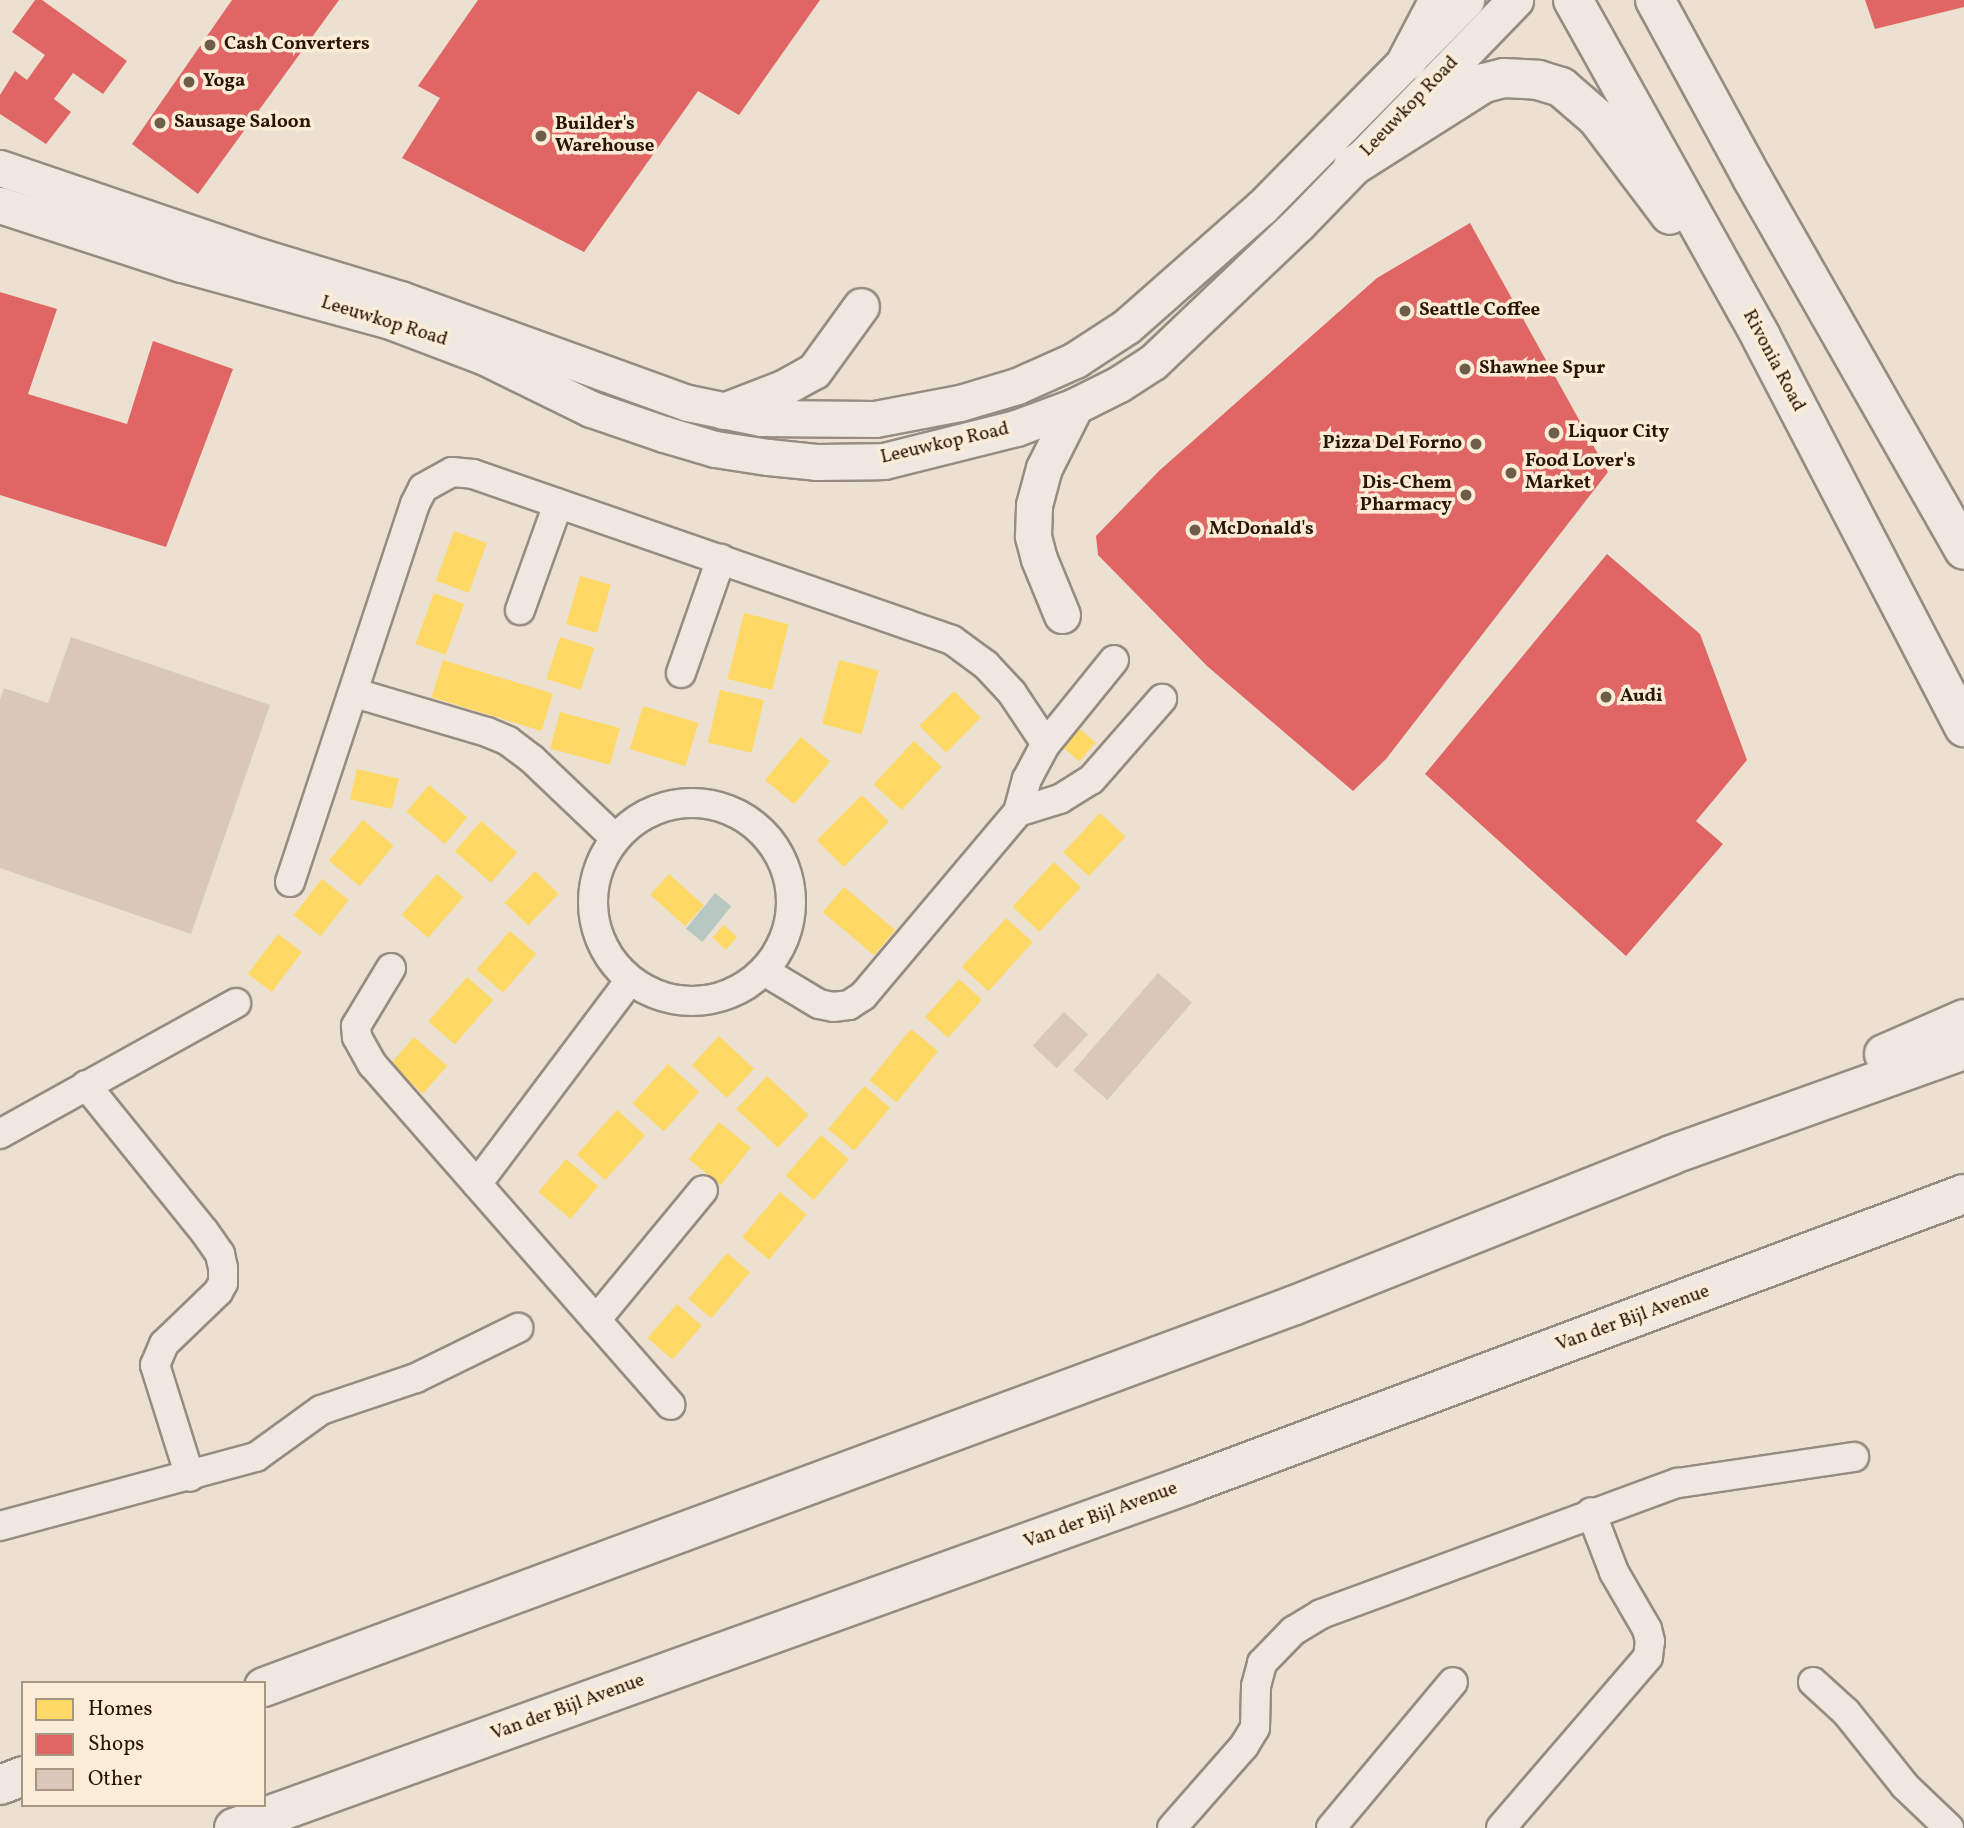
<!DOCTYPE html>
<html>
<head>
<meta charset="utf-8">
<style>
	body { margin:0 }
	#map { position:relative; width:1964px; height:1828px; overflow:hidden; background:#ece0d0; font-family:Vollkorn,serif }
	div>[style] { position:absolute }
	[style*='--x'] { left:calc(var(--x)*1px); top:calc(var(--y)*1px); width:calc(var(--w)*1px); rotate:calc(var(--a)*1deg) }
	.water>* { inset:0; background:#b7c7c1; transform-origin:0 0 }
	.homes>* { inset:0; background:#ffd966; transform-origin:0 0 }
	.shops>* { inset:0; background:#e06666 }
	.building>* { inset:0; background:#d9c8b9; transform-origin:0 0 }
	.roads { filter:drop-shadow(2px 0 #968c81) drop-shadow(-2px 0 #968c81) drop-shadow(0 2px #968c81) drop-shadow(0 -2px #968c81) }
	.minor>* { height:28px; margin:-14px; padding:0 14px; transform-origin:14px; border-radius:14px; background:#efe8e0 }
	.minor>.ring { margin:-14px; padding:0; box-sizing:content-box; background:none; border:28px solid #efe8e0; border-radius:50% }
	.tertiary>* { height:35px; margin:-17.5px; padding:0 17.5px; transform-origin:17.5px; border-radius:17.5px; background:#efe8e0 }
	.secondary>* { height:38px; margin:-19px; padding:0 19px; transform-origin:19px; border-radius:19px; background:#efe8e0 }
	.dots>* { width:19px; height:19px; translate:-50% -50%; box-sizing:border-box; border:4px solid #fbecd8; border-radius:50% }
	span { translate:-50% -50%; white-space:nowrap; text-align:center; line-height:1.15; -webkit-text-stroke:7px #fbecd8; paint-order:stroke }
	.poi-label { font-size:19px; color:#291601; font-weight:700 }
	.left { translate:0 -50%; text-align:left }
	.right { translate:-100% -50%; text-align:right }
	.street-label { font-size:19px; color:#291601 }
	.legend { position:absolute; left:21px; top:1681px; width:245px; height:126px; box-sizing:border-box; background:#fbecd8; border:2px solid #a79682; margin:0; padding:9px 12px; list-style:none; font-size:21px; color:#291601 }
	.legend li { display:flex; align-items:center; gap:14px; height:35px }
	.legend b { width:35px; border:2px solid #a79682 }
</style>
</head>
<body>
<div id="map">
	<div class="water">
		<i style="left:715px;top:893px;width:21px;height:46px;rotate:39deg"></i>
	</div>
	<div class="homes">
		<i style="left:454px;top:531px;width:35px;height:53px;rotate:20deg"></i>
		<i style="left:580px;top:576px;width:32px;height:50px;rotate:16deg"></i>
		<i style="left:434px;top:593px;width:32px;height:54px;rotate:20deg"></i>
		<i style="left:744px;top:613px;width:46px;height:68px;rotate:14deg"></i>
		<i style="left:560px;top:637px;width:36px;height:44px;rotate:18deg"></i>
		<i style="left:443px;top:660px;width:115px;height:39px;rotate:17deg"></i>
		<i style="left:839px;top:660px;width:41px;height:66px;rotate:15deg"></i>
		<i style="left:720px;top:690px;width:45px;height:54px;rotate:13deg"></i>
		<i style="left:954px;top:691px;width:38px;height:49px;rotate:45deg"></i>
		<i style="left:643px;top:706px;width:58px;height:45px;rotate:17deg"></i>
		<i style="left:560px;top:712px;width:62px;height:38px;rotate:15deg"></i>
		<i style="left:1073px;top:723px;width:30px;height:25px;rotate:41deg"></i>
		<i style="left:801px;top:737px;width:38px;height:56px;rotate:40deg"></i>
		<i style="left:914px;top:741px;width:38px;height:59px;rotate:43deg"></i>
		<i style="left:357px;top:769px;width:43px;height:31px;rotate:13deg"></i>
		<i style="left:429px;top:785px;width:50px;height:35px;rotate:40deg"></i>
		<i style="left:862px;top:795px;width:38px;height:64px;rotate:45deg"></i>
		<i style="left:1100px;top:813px;width:35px;height:54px;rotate:43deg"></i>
		<i style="left:363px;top:820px;width:40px;height:53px;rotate:40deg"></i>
		<i style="left:481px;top:821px;width:48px;height:40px;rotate:41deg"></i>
		<i style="left:1054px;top:862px;width:37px;height:61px;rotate:43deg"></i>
		<i style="left:535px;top:871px;width:33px;height:44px;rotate:44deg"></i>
		<i style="left:437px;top:874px;width:35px;height:54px;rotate:41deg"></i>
		<i style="left:669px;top:874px;width:47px;height:28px;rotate:42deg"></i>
		<i style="left:322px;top:879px;width:34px;height:46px;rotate:38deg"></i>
		<i style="left:844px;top:887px;width:67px;height:33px;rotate:40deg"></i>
		<i style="left:1006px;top:918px;width:36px;height:66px;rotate:42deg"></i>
		<i style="left:724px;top:925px;width:18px;height:17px;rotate:43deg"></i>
		<i style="left:510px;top:931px;width:35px;height:51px;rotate:41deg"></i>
		<i style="left:278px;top:934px;width:30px;height:50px;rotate:37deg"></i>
		<i style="left:467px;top:977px;width:35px;height:59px;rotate:41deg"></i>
		<i style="left:959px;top:979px;width:31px;height:51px;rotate:42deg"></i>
		<i style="left:911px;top:1029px;width:35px;height:66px;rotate:39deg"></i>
		<i style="left:719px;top:1036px;width:48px;height:40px;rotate:43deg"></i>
		<i style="left:414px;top:1037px;width:44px;height:37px;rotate:41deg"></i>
		<i style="left:668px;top:1064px;width:42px;height:53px;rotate:42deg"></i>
		<i style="left:767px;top:1076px;width:57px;height:45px;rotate:43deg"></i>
		<i style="left:864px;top:1086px;width:34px;height:56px;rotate:40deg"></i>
		<i style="left:617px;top:1110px;width:38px;height:60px;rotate:42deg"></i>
		<i style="left:719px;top:1122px;width:41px;height:48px;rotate:39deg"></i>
		<i style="left:821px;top:1135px;width:37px;height:54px;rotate:41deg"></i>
		<i style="left:566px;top:1159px;width:42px;height:43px;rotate:40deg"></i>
		<i style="left:780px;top:1192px;width:35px;height:59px;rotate:40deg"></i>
		<i style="left:727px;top:1253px;width:30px;height:60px;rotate:40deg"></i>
		<i style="left:677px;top:1304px;width:33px;height:45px;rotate:41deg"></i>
	</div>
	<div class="shops">
		<i style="clip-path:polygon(35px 0,42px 0,127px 61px,103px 94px,73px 73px,54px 99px,71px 112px,46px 144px,0 114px,0 95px,15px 71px,27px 80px,45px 55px,12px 32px)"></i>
		<i style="clip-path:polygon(232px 0,339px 0,198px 194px,132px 144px)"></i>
		<i style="clip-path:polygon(478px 0,820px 0,739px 115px,698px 91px,584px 252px,402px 158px,440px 98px,418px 86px)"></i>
		<i style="clip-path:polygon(1865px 0,1964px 0,1964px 7px,1875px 29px)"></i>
		<i style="clip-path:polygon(1470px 223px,1608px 472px,1386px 759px,1353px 791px,1207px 666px,1098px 555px,1096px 536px,1160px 470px,1377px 278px)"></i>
		<i style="clip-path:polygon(0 292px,57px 309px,28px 394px,127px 424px,153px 341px,233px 369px,166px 547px,0 495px)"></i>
		<i style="clip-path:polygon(1607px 554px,1700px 634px,1747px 760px,1696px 821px,1723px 844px,1626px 956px,1425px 774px)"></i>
	</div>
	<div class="building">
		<i style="clip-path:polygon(71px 637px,270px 705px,191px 934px,0 868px,0 700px,4px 688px,48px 703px)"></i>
		<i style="left:1158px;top:973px;width:45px;height:129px;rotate:41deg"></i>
		<i style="left:1064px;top:1012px;width:33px;height:46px;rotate:43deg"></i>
	</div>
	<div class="roads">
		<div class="minor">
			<i style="--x:520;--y:610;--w:113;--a:-70.3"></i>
			<i style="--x:681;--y:673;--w:121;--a:-70.7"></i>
			<i style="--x:355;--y:693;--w:138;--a:16.5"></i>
			<i style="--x:487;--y:732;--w:23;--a:23"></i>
			<i style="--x:508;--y:741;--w:31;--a:37"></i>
			<i style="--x:533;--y:760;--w:113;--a:43.6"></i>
			<i class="ring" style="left:593px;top:803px;width:170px;height:170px"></i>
			<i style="--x:1018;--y:812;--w:44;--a:-17.2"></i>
			<i style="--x:1060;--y:799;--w:36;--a:-32"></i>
			<i style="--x:1091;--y:780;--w:108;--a:-48.8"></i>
			<i style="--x:290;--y:882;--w:398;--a:-71.7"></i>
			<i style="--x:415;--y:504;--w:18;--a:-63"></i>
			<i style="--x:423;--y:488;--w:33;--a:-29"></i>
			<i style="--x:452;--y:472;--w:21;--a:5"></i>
			<i style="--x:473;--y:474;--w:507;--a:19.11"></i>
			<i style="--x:952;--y:640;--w:42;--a:36.3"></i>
			<i style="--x:986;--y:665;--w:38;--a:47"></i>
			<i style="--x:1012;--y:693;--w:61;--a:56.3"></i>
			<i style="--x:391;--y:968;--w:68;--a:121.1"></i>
			<i style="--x:356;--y:1026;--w:11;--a:85"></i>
			<i style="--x:357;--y:1037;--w:31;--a:61"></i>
			<i style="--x:372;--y:1064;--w:453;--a:48.8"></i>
			<i style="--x:764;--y:971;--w:64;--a:31"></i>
			<i style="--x:819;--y:1004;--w:14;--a:12"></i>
			<i style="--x:833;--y:1007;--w:16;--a:-7"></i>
			<i style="--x:849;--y:1005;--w:17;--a:-33"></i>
			<i style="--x:863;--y:996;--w:241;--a:-49.9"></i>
			<i style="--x:1018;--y:812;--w:34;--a:-75"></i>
			<i style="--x:1027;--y:779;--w:40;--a:-62"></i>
			<i style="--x:1046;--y:744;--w:108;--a:-51"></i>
			<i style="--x:86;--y:1085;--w:188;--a:51.1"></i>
			<i style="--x:204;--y:1231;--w:28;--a:55"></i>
			<i style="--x:220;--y:1254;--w:14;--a:78"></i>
			<i style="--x:223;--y:1268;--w:15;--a:90"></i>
			<i style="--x:223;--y:1283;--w:10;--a:119"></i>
			<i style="--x:218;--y:1292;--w:75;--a:136.1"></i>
			<i style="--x:164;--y:1344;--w:23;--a:113"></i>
			<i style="--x:155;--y:1365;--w:117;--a:72.6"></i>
			<i style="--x:0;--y:1134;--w:270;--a:-29"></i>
			<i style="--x:477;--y:1184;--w:255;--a:-53.1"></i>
			<i style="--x:596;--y:1320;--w:168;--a:-50.5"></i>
			<i style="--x:0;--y:1526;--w:265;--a:-15.1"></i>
			<i style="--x:256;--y:1457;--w:80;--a:-35.9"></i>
			<i style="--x:321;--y:1410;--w:100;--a:-18.6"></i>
			<i style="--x:416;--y:1378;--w:114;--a:-26.1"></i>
			<i style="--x:1813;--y:1682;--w:45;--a:42.3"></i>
			<i style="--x:1846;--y:1712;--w:95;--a:51.4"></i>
			<i style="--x:1905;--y:1786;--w:61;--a:43.7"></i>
			<i style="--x:1172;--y:1828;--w:109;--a:-48.7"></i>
			<i style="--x:1244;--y:1746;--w:21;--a:-59"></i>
			<i style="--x:1255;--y:1728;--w:42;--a:-88.6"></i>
			<i style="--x:1256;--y:1686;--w:24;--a:-75"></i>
			<i style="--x:1262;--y:1663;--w:45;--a:-45.9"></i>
			<i style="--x:1293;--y:1631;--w:33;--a:-31"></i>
			<i style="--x:1321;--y:1614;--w:380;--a:-20.2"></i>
			<i style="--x:1678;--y:1483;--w:178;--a:-8.4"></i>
			<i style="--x:1331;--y:1828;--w:190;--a:-50.1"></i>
			<i style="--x:1501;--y:1828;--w:225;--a:-49.3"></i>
			<i style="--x:1648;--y:1657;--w:16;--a:-83"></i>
			<i style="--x:1650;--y:1641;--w:12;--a:-104"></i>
			<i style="--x:1647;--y:1629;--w:66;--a:-120.1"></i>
			<i style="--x:1614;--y:1572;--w:64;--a:-111"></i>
		</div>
		<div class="tertiary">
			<i style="--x:0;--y:168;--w:277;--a:18.8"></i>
			<i style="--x:262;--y:257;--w:144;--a:16.9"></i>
			<i style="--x:400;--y:299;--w:306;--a:19.9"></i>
			<i style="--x:688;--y:403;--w:75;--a:11.6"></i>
			<i style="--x:761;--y:418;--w:114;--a:0.5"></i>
			<i style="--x:875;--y:419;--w:86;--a:-10.7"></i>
			<i style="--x:960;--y:403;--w:59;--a:-16.6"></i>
			<i style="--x:1017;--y:386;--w:64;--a:-24.1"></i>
			<i style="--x:1075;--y:360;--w:62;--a:-33.2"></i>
			<i style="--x:1127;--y:326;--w:180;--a:-41.4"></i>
			<i style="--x:1262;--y:207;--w:291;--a:-45.4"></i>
			<i style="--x:0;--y:205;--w:191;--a:18"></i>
			<i style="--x:182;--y:264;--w:216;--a:15.3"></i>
			<i style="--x:390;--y:321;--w:102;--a:20.8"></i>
			<i style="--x:485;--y:357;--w:118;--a:26.1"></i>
			<i style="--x:591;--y:409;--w:77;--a:18.9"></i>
			<i style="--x:664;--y:434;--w:53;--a:16.4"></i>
			<i style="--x:715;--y:449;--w:54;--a:8.6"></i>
			<i style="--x:768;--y:457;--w:48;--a:5.9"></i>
			<i style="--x:816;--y:462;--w:68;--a:-0.8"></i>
			<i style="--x:884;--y:461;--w:136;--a:-14"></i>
			<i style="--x:1016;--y:428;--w:63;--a:-20.4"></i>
			<i style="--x:1075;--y:406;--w:49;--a:-26.6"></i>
			<i style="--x:1119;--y:384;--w:40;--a:-32.9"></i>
			<i style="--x:1153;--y:362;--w:200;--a:-43.6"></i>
			<i style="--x:1298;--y:224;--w:312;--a:-45.9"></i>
			<i style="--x:723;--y:411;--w:64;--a:-21"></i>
			<i style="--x:783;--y:388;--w:35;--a:-29"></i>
			<i style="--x:814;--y:371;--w:80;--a:-54.1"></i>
			<i style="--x:1062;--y:615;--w:61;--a:-112.3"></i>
			<i style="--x:1039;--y:559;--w:24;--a:-105"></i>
			<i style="--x:1033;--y:536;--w:31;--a:-88"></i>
			<i style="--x:1034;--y:505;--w:38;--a:-75"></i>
			<i style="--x:1044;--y:468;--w:69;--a:-63.4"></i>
		</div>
		<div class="secondary">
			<i style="--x:1573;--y:0;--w:386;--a:60.8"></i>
			<i style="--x:1761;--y:337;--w:440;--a:62.5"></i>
			<i style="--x:1655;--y:0;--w:203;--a:61.4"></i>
			<i style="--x:1752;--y:178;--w:428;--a:60.3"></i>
			<i style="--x:1407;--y:61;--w:69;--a:-62.3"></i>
			<i style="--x:1353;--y:166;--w:155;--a:-32.4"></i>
			<i style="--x:1484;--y:83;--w:21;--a:-14"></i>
			<i style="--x:1504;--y:78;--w:34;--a:3"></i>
			<i style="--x:1538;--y:80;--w:24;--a:17"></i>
			<i style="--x:1561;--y:87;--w:48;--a:40.7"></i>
			<i style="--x:1597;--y:118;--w:121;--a:53"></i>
			<i style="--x:1884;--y:1054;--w:87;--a:-23.6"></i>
			<i style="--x:264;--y:1687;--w:1099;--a:-20.33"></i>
			<i style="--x:1295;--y:1305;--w:405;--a:-21.7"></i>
			<i style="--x:1671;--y:1155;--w:311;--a:-19.7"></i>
			<i style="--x:0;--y:1785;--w:25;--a:-21"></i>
			<i style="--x:234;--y:1828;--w:1015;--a:-19.81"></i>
			<i style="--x:1189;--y:1484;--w:827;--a:-20.52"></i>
		</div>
	</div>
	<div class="dots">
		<i style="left:210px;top:45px;background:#6d5d49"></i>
		<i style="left:189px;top:82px;background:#6d5d49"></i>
		<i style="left:160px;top:123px;background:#6d5d49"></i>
		<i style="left:541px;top:136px;background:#6d5d49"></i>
		<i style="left:1405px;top:311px;background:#6d5d49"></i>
		<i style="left:1465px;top:369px;background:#6d5d49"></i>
		<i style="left:1554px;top:433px;background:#6d5d49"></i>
		<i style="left:1476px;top:444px;background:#6d5d49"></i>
		<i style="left:1511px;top:473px;background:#6d5d49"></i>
		<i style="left:1466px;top:495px;background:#6d5d49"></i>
		<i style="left:1195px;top:530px;background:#6d5d49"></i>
		<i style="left:1606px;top:697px;background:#6d5d49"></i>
	</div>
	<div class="poi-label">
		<span class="left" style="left:224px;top:45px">Cash Converters</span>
		<span class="left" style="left:203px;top:82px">Yoga</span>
		<span class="left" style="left:174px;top:123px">Sausage Saloon</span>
		<span class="left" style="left:555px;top:136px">Builder's<br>Warehouse</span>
		<span class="left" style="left:1419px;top:311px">Seattle Coffee</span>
		<span class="left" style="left:1479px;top:369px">Shawnee Spur</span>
		<span class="left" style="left:1568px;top:433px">Liquor City</span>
		<span class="right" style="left:1462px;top:444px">Pizza Del Forno</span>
		<span class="left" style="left:1525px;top:473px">Food Lover's<br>Market</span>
		<span class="right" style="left:1452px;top:495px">Dis-Chem<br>Pharmacy</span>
		<span class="left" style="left:1209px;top:530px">McDonald's</span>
		<span class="left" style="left:1620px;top:697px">Audi</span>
	</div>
	<div class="street-label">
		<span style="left:1410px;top:107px;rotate:-46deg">Leeuwkop Road</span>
		<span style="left:384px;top:322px;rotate:17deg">Leeuwkop Road</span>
		<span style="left:1773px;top:361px;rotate:62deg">Rivonia Road</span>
		<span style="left:945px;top:444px;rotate:-13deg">Leeuwkop Road</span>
		<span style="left:1633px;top:1319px;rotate:-20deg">Van der Bijl Avenue</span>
		<span style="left:1101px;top:1516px;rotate:-20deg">Van der Bijl Avenue</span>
		<span style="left:568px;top:1708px;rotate:-20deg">Van der Bijl Avenue</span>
	</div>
	<ul class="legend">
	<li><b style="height:19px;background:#ffd966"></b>Homes</li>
	<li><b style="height:19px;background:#e06666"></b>Shops</li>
	<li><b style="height:19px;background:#d9c8b9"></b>Other</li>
	</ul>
</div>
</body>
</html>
